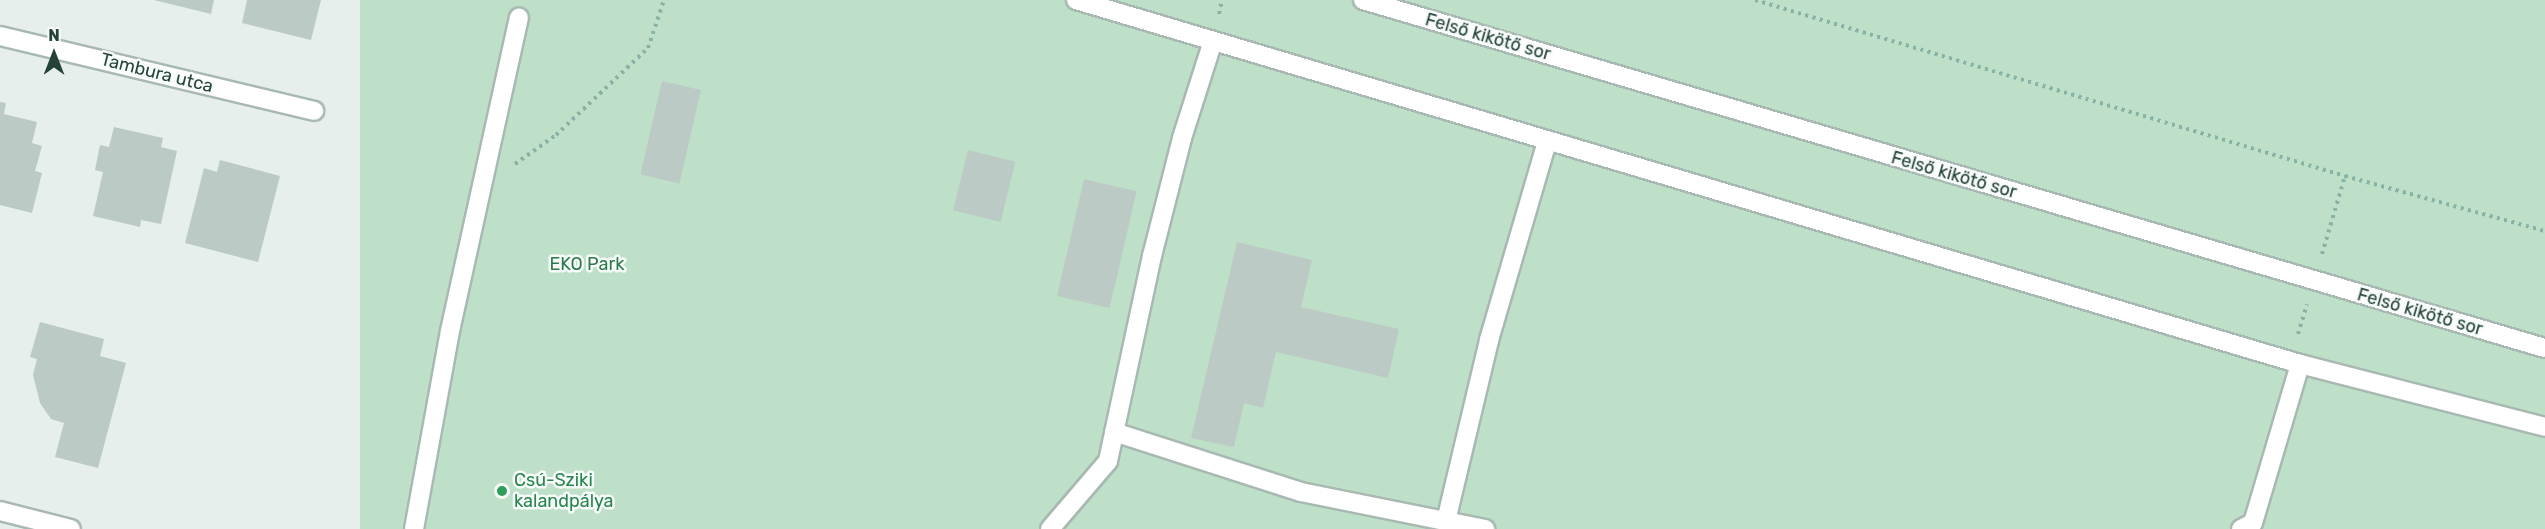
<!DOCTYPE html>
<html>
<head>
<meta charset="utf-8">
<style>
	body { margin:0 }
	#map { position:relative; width:2545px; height:529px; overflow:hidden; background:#e6efeb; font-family:Rubik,sans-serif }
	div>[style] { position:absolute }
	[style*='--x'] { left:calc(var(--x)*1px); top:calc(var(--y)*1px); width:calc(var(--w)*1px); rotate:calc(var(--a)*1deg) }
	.green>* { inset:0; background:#bfe0c8; transform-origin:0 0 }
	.building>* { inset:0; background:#bbcac4; transform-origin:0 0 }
	.path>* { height:4px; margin-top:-2px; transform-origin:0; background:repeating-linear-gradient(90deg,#86b3a5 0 3px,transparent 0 7.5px) }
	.roads { filter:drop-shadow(2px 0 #a8b8b2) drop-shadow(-2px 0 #a8b8b2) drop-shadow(0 2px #a8b8b2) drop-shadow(0 -2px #a8b8b2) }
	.service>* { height:18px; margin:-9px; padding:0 9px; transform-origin:9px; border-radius:9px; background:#fff }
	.minor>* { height:18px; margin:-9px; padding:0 9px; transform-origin:9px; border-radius:9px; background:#fff }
	.dots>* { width:16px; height:16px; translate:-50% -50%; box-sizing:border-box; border:3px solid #f7fbf9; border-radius:50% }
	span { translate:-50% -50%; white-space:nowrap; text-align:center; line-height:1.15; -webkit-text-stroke:5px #f7fbf9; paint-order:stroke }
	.street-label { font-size:18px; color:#24423a }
	.park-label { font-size:18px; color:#2d7a4b }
	.leisure-label { font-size:18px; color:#27864d }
	.left { translate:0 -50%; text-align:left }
	.north { position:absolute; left:24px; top:24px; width:60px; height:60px; -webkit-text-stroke:4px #f7fbf9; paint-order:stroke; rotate:0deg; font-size:16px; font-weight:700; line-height:24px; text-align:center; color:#24423a }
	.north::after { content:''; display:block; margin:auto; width:21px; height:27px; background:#24423a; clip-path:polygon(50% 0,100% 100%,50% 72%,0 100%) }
</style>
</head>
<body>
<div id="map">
	<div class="green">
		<i style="left:360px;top:0;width:2185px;height:545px"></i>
	</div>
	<div class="building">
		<i style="clip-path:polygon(154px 0,214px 0,211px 14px)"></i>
		<i style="clip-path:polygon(247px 0,321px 0,311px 40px,242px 23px)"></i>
		<i style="left:662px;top:81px;width:40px;height:96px;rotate:13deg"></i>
		<i style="clip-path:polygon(0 102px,6px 103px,4px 114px,37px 122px,32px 143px,42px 146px,35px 171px,42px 173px,32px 213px,0 205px)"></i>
		<i style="clip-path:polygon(114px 127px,163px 138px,161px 147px,177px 151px,161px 224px,141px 220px,140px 227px,93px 216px,103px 172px,95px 170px,100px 145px,109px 147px)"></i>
		<i style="left:968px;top:150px;width:49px;height:62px;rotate:14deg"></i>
		<i style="clip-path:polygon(220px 160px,280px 176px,258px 262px,185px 243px,204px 168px,217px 172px)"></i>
		<i style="left:1084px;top:179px;width:54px;height:120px;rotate:13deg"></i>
		<i style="clip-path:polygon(1237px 242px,1312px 260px,1301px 307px,1399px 329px,1388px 378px,1276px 352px,1263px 408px,1244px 403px,1234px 447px,1191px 438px)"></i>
		<i style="clip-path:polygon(40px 322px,104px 339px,100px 356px,126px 363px,98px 468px,55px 457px,64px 423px,51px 419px,40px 403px,33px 375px,37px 359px,30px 357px)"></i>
	</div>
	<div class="path">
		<i style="--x:1755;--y:0;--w:616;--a:16.61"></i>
		<i style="--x:2345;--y:176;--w:207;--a:15.4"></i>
		<i style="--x:1219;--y:14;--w:14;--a:-78"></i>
		<i style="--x:515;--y:164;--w:50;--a:-35.3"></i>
		<i style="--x:556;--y:135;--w:127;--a:-43.4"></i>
		<i style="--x:648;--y:48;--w:51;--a:-71.6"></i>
		<i style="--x:2322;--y:254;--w:81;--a:-73.6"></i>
		<i style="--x:2298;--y:334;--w:31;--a:-73"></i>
	</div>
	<div class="roads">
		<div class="service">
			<i style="--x:1076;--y:0;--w:1277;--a:16.56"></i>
			<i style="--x:2300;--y:364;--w:253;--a:14.4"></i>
			<i style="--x:1363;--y:0;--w:1232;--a:16.41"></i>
			<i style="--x:1114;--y:432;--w:196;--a:17.8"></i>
			<i style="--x:1301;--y:492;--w:188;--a:11.4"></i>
			<i style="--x:1446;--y:521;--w:186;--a:-76.6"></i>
			<i style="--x:1489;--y:340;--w:206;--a:-73.7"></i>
			<i style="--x:414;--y:529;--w:201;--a:-79.7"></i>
			<i style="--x:450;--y:331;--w:321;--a:-77.6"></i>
			<i style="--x:1050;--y:529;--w:89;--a:-49.5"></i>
			<i style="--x:1108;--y:461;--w:210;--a:-77.9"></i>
			<i style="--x:1152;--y:256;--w:122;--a:-75.7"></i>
			<i style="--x:1182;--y:138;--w:102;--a:-72.3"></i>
			<i style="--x:2241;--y:529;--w:13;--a:-27"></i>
			<i style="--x:2253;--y:523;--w:166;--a:-73.5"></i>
		</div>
		<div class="minor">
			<i style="--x:0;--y:36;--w:323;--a:13.4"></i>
			<i style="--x:0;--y:511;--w:73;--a:14.2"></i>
		</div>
	</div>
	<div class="dots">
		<i style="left:502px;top:491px;background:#2e9e5b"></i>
	</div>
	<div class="street-label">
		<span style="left:1488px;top:37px;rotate:16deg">Felső kikötő sor</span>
		<span style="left:157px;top:73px;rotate:14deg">Tambura utca</span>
		<span style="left:1954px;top:175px;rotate:16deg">Felső kikötő sor</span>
		<span style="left:2420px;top:312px;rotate:16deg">Felső kikötő sor</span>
	</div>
	<div class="park-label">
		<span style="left:587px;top:264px">EKO Park</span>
	</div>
	<div class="leisure-label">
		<span class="left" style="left:514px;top:491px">Csú-Sziki<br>kalandpálya</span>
	</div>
	<div class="north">N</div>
</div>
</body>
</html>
